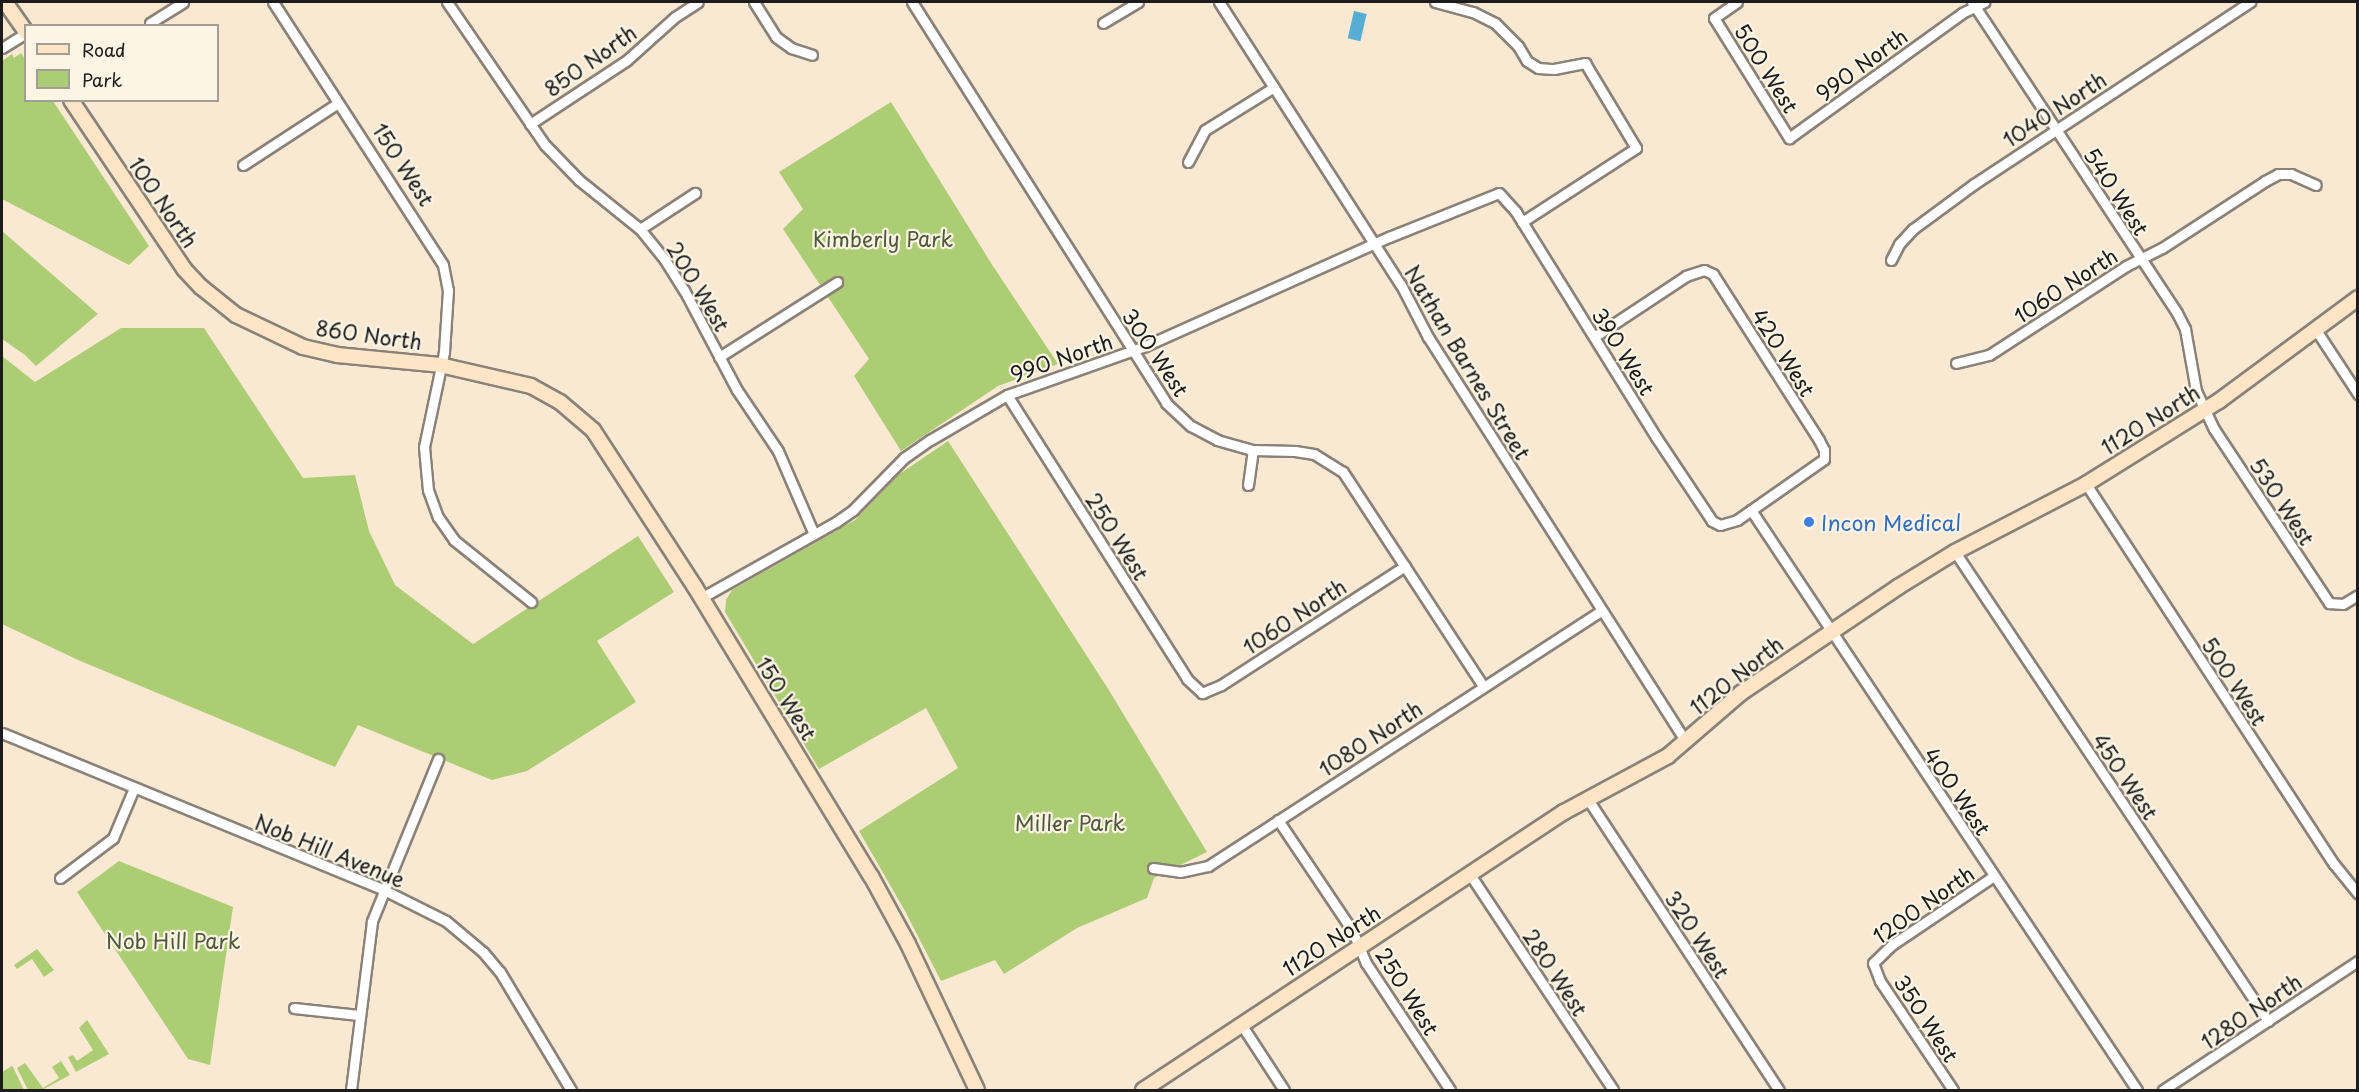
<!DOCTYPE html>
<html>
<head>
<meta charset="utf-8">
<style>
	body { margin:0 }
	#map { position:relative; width:2359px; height:1092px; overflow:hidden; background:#f9e9d3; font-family:"Playpen Sans",sans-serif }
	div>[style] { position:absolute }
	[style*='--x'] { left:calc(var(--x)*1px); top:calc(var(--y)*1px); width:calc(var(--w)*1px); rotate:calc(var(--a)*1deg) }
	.green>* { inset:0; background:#adcd75 }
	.water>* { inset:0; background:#57add3; transform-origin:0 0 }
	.roads { filter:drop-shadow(2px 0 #8a8278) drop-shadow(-2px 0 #8a8278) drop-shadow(0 2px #8a8278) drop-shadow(0 -2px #8a8278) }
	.street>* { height:9px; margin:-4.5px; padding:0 4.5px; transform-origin:4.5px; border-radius:4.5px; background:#fff }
	.secondary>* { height:14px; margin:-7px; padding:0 7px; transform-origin:7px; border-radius:7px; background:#fde5c5 }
	.dots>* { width:16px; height:16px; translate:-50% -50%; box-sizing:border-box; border:3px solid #fcf5e5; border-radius:50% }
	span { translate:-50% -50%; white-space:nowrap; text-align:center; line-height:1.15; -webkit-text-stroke:4.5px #fcf5e5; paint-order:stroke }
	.street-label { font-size:21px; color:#1c1c1c }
	.park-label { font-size:21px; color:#4f5a3b }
	.shop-label { font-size:21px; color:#366cbe }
	.left { translate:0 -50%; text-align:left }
	.frame { position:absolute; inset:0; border:3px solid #1c1c1c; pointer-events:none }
	.legend { position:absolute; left:24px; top:24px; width:195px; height:78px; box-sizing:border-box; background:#fcf5e5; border:2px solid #a29e95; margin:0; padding:8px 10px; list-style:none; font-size:18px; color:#1c1c1c }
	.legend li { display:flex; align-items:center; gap:12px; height:30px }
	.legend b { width:30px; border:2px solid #a29e95 }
</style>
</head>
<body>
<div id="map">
	<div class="green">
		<i style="clip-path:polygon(21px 53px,25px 59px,26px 100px,53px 101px,149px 246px,129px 265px,2px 199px,2px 61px,12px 54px,14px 58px)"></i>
		<i style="clip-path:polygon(891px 102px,991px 263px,1058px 364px,998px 386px,901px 451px,854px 376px,869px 359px,783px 229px,803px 209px,779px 172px)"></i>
		<i style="clip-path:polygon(2px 231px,98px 314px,36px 366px,25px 355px,2px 339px)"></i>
		<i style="clip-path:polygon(121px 328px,204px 328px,303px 478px,355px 475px,369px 531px,395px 585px,473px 644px,638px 536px,674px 592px,597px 641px,636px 702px,527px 771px,492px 780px,358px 725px,335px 767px,78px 660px,2px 624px,2px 356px,35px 382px)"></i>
		<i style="clip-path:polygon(948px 441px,1107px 687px,1207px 852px,1154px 878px,1147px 898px,1077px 928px,1004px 974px,995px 960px,941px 981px,905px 911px,859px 831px,958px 768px,926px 708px,819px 769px,725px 612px,726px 600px,732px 590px,855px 520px,898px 475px)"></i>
		<i style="clip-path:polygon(119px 861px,233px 907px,210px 1065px,188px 1059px,77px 892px)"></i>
		<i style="clip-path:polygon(37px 949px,54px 970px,44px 977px,32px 959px,17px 969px,14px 965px)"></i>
		<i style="clip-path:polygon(87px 1020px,109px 1054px,76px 1072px,68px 1057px,73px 1055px,77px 1061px,93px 1050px,79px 1028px)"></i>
		<i style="clip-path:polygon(61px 1061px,70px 1075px,42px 1090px,28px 1090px,17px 1068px,25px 1063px,43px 1088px,59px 1078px,52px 1067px)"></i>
		<i style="clip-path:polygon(12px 1066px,13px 1067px,24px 1090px,2px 1090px,2px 1072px)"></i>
	</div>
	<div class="water">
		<i style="left:1354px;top:11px;width:13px;height:28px;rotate:13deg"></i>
	</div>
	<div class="roads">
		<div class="street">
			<i style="--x:273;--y:2;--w:313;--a:57.1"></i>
			<i style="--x:443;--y:265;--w:25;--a:79"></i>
			<i style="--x:448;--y:290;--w:62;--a:93.7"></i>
			<i style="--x:444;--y:352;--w:97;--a:101.9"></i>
			<i style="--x:424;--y:447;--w:43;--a:84.7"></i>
			<i style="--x:428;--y:490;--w:29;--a:70"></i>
			<i style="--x:438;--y:517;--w:28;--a:55"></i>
			<i style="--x:454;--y:540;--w:99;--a:38.8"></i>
			<i style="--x:447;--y:2;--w:173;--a:55.6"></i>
			<i style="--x:545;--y:145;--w:49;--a:45.8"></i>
			<i style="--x:579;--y:180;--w:78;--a:38.8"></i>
			<i style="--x:640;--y:229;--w:40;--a:51"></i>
			<i style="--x:665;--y:260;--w:36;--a:58"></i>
			<i style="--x:684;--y:290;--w:113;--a:62.1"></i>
			<i style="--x:737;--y:390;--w:73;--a:56.1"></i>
			<i style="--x:778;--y:451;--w:90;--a:66.6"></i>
			<i style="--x:754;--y:2;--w:41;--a:57.8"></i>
			<i style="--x:776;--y:37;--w:19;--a:36"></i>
			<i style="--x:791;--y:48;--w:22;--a:18"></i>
			<i style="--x:912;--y:2;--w:475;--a:57.6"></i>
			<i style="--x:1166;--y:403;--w:34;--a:43"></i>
			<i style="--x:1191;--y:426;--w:30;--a:28"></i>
			<i style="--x:1217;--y:440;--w:37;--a:16"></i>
			<i style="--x:1253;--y:450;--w:42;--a:1.4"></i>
			<i style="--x:1295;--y:451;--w:19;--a:9"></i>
			<i style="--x:1314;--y:454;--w:34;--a:32"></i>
			<i style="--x:1343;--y:472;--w:256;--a:56.8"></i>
			<i style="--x:1219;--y:2;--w:336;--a:57.3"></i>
			<i style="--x:1401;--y:285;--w:59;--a:62.6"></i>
			<i style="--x:1428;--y:337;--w:480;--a:57.5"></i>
			<i style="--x:1435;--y:2;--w:39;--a:15"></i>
			<i style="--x:1473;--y:12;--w:25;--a:27"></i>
			<i style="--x:1495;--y:23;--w:33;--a:45"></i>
			<i style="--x:1518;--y:46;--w:17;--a:59"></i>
			<i style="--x:1527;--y:61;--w:13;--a:32"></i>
			<i style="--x:1538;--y:68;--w:16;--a:4"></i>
			<i style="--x:1554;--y:69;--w:32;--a:-11"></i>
			<i style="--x:1585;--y:63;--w:99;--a:59"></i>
			<i style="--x:1636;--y:148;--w:136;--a:147"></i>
			<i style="--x:1737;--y:2;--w:28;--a:145"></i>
			<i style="--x:1714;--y:18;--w:142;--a:58"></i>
			<i style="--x:1789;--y:138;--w:213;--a:-35.8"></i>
			<i style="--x:1962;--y:13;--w:25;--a:-26"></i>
			<i style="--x:1972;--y:2;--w:372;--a:56.6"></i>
			<i style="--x:2177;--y:313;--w:18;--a:63"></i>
			<i style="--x:2185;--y:329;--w:63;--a:79.9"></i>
			<i style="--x:2196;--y:391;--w:42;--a:64.7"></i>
			<i style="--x:2214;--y:429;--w:209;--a:56.5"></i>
			<i style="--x:2329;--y:603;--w:14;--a:4"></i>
			<i style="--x:2343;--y:604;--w:17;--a:-31"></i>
			<i style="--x:150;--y:23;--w:39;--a:-32"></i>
			<i style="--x:1103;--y:23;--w:41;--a:-31"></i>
			<i style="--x:2;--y:48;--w:28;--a:-32"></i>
			<i style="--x:530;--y:124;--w:116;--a:-33.4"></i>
			<i style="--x:627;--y:60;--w:64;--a:-41.9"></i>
			<i style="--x:675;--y:17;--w:27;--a:-33"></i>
			<i style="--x:1188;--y:162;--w:36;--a:-62"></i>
			<i style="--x:1205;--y:130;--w:81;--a:-31.9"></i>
			<i style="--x:243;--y:165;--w:113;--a:-33.1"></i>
			<i style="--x:640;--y:229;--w:66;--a:-33.2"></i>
			<i style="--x:1891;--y:260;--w:18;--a:-63"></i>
			<i style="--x:1899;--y:244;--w:21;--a:-47"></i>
			<i style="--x:1913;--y:229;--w:76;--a:-36.4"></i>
			<i style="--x:1974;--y:184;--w:331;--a:-33.4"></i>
			<i style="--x:2316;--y:330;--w:77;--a:56.7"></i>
			<i style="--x:719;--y:357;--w:140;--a:-32.4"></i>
			<i style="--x:1956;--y:363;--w:34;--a:-14"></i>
			<i style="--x:1989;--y:355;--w:163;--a:-33"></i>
			<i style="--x:2126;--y:266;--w:40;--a:-26.6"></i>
			<i style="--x:2162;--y:248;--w:123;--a:-33"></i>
			<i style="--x:2265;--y:181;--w:15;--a:-28"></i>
			<i style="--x:2278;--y:174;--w:13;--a:0"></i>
			<i style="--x:2291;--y:174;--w:27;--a:24"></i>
			<i style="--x:1007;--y:395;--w:336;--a:57.6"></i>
			<i style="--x:1187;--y:679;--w:21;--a:43"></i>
			<i style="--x:1202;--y:693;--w:21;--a:-23"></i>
			<i style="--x:1221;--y:685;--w:219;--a:-32.9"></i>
			<i style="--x:2086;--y:484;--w:454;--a:56.9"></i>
			<i style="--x:2334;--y:864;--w:38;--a:51"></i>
			<i style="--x:1248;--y:485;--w:35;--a:-82"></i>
			<i style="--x:1751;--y:510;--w:697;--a:56.36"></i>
			<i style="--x:1955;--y:552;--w:564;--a:56.28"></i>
			<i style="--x:701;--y:598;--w:155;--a:-29.4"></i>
			<i style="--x:836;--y:522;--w:21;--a:-35"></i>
			<i style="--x:853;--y:510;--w:73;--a:-45.6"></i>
			<i style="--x:904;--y:458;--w:32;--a:-35"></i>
			<i style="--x:930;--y:440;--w:89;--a:-30.3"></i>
			<i style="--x:1007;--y:395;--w:146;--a:-19.5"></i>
			<i style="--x:1145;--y:346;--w:267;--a:-24.1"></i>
			<i style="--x:1389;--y:237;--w:118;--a:-21.8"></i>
			<i style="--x:1499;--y:193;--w:25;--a:48"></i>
			<i style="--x:1516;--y:212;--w:265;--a:58.1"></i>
			<i style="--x:1656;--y:437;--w:101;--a:56.3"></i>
			<i style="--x:1712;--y:521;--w:9;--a:27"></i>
			<i style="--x:1720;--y:525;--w:18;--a:-16"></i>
			<i style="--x:1737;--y:520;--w:106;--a:-35"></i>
			<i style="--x:1824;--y:459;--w:9;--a:-90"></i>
			<i style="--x:1824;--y:450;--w:11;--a:-117"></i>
			<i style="--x:1819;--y:440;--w:197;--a:-122.6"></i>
			<i style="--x:1713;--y:274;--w:10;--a:-156"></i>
			<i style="--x:1704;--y:270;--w:19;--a:162"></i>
			<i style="--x:1686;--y:276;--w:110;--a:146.5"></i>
			<i style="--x:2;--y:733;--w:413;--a:22.3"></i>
			<i style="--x:384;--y:890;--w:69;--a:26.6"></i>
			<i style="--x:446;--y:921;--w:48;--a:40"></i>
			<i style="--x:483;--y:952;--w:26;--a:50"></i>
			<i style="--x:500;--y:972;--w:138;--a:59"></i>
			<i style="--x:1587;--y:798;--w:349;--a:56.7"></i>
			<i style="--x:1278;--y:820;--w:133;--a:56.1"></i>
			<i style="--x:1352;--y:930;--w:36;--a:67"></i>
			<i style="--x:1366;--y:963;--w:152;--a:56.5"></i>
			<i style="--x:1153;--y:868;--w:27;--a:8"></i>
			<i style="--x:1180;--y:872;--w:29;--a:-12"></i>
			<i style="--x:1208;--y:866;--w:468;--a:-33"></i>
			<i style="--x:1469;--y:873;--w:260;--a:56.4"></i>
			<i style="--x:60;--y:878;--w:66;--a:-37"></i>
			<i style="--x:113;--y:838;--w:54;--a:-67.2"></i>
			<i style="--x:294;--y:1008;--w:65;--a:6.1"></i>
			<i style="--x:1241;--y:1024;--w:79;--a:56.9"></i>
			<i style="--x:351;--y:1090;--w:170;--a:-82.9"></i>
			<i style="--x:372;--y:921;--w:175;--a:-67.8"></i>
			<i style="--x:1953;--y:1090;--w:131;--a:-123.8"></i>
			<i style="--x:1880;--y:981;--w:19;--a:-111"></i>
			<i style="--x:1873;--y:963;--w:28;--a:-44"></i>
			<i style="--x:1893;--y:944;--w:122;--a:-34"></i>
			<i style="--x:2163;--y:1090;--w:234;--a:-33.5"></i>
		</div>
		<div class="secondary">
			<i style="--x:5;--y:2;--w:37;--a:55"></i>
			<i style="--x:71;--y:100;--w:203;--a:56.2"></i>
			<i style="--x:184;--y:269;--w:25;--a:47"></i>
			<i style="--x:201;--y:287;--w:45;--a:38.7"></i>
			<i style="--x:236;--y:315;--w:74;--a:25.5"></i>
			<i style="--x:303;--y:347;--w:35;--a:13"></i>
			<i style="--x:337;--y:355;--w:103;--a:5.5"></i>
			<i style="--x:440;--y:365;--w:93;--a:13"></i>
			<i style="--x:531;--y:386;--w:33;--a:29"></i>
			<i style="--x:560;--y:402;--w:43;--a:40.3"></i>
			<i style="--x:593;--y:430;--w:187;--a:57"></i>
			<i style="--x:695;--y:587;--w:338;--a:58.7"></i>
			<i style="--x:871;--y:876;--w:77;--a:61.4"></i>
			<i style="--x:908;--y:944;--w:161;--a:64.7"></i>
			<i style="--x:1143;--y:1090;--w:505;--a:-33.44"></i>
			<i style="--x:1564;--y:812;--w:118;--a:-28.3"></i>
			<i style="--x:1668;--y:756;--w:96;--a:-40.8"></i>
			<i style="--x:1741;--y:693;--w:189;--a:-34"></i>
			<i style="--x:1898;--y:587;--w:67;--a:-31.6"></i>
			<i style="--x:1955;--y:552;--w:148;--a:-27.4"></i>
			<i style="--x:2086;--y:484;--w:157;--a:-32"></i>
			<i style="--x:2219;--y:401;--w:173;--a:-36.5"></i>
		</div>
	</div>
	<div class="dots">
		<i style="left:1809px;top:522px;background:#3f7fe0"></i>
	</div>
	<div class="street-label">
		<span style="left:590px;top:60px;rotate:-35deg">850 North</span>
		<span style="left:1861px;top:64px;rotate:-36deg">990 North</span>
		<span style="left:1767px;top:68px;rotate:58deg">500 West</span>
		<span style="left:2054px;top:109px;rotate:-33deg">1040 North</span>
		<span style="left:404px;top:164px;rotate:57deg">150 West</span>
		<span style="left:2117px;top:191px;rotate:57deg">540 West</span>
		<span style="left:164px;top:202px;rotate:56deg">100 North</span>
		<span style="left:2065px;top:285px;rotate:-33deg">1060 North</span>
		<span style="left:699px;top:286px;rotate:59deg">200 West</span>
		<span style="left:369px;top:334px;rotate:8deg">860 North</span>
		<span style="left:1624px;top:351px;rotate:58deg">390 West</span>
		<span style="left:1156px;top:352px;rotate:56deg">300 West</span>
		<span style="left:1784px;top:352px;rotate:58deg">420 West</span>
		<span style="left:1061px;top:357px;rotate:-19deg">990 North</span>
		<span style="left:1468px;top:362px;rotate:59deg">Nathan Barnes Street</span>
		<span style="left:2150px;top:419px;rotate:-32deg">1120 North</span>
		<span style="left:2283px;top:501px;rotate:57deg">530 West</span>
		<span style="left:1118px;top:536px;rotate:58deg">250 West</span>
		<span style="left:1294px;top:616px;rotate:-33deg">1060 North</span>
		<span style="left:1736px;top:675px;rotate:-38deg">1120 North</span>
		<span style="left:2235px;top:681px;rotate:57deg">500 West</span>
		<span style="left:787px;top:698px;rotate:58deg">150 West</span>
		<span style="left:1370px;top:738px;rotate:-33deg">1080 North</span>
		<span style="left:2126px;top:776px;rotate:56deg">450 West</span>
		<span style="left:1958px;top:791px;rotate:56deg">400 West</span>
		<span style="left:330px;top:850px;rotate:22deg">Nob Hill Avenue</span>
		<span style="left:1923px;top:904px;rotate:-35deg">1200 North</span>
		<span style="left:1698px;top:934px;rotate:57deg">320 West</span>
		<span style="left:1331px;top:940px;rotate:-33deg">1120 North</span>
		<span style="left:1556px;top:972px;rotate:57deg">280 West</span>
		<span style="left:1408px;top:991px;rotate:58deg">250 West</span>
		<span style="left:2251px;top:1011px;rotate:-34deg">1280 North</span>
		<span style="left:1927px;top:1018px;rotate:57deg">350 West</span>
	</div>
	<div class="park-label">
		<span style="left:883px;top:238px">Kimberly Park</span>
		<span style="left:1070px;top:822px">Miller Park</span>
		<span style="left:173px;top:940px">Nob Hill Park</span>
	</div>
	<div class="shop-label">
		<span class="left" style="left:1821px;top:522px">Incon Medical</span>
	</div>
	<div class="frame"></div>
	<ul class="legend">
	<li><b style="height:8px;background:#fde5c5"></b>Road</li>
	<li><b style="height:16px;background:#adcd75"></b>Park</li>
	</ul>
</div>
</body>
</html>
